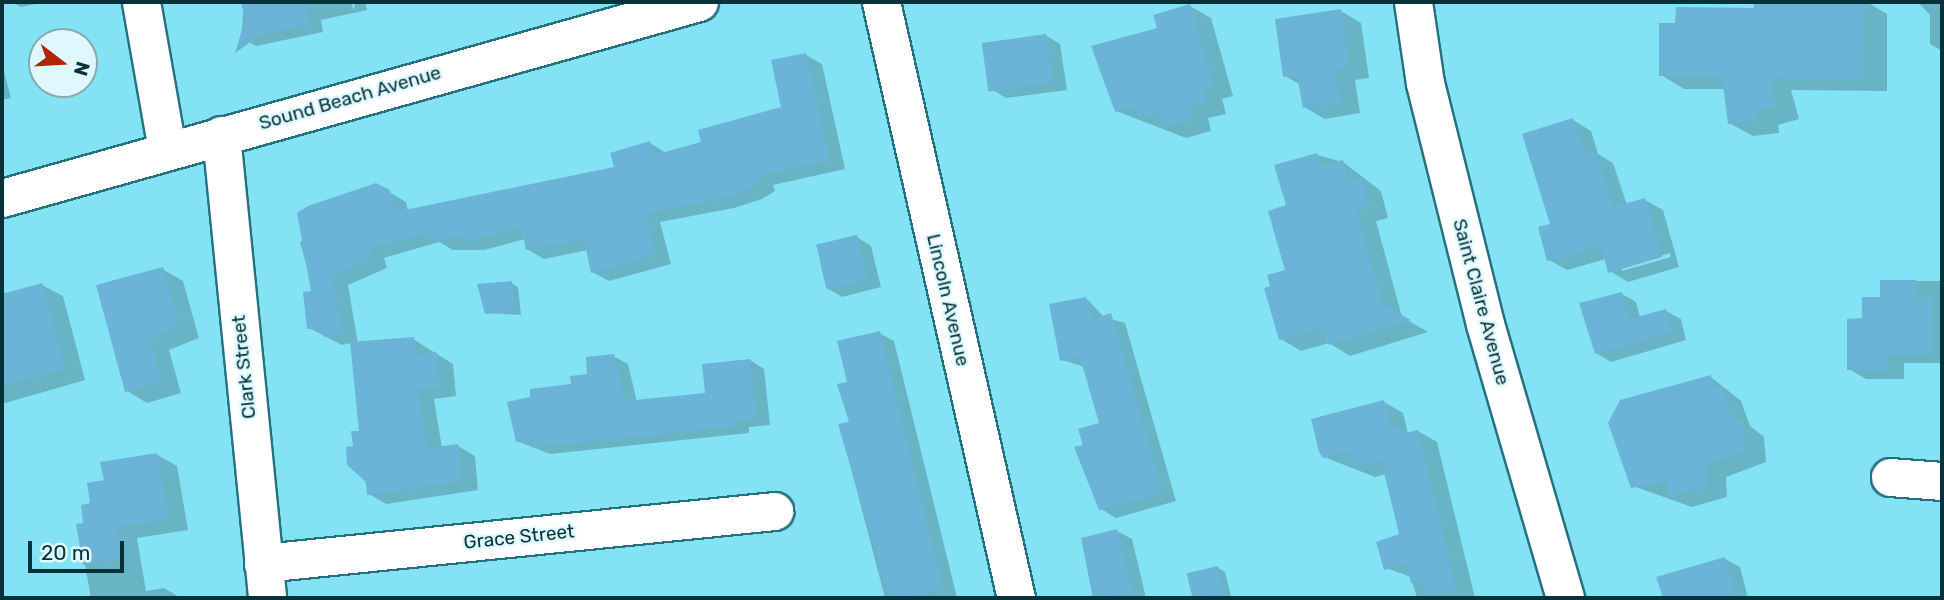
<!DOCTYPE html>
<html>
<head>
<meta charset="utf-8">
<style>
	body { margin:0 }
	#map { position:relative; width:1944px; height:600px; overflow:hidden; background:#84e2f5; font-family:Rubik,sans-serif }
	div>[style] { position:absolute }
	[style*='--x'] { left:calc(var(--x)*1px); top:calc(var(--y)*1px); width:calc(var(--w)*1px); rotate:calc(var(--a)*1deg) }
	.shadow>* { inset:0; background:#0003 }
	.building>* { inset:0; background:#6cb3d8; transform-origin:0 0 }
	.roads { filter:drop-shadow(2px 0 #26717f) drop-shadow(-2px 0 #26717f) drop-shadow(0 2px #26717f) drop-shadow(0 -2px #26717f) }
	.street>* { height:37px; margin:-18.5px; padding:0 18.5px; transform-origin:18.5px; border-radius:18.5px; background:#fff }
	span { translate:-50% -50%; white-space:nowrap; text-align:center; line-height:1.15; -webkit-text-stroke:5px #def8fd; paint-order:stroke }
	.street-label { font-size:19px; color:#07323a }
	.frame { position:absolute; inset:0; border:4px solid #07323a; pointer-events:none }
	.north { position:absolute; left:28px; top:28px; width:70px; height:70px; box-sizing:border-box; background:#def8fd; border:2px solid #88a9af; border-radius:50%; rotate:107deg; font-size:19px; font-weight:700; line-height:28px; text-align:center; color:#07323a }
	.north::after { content:''; display:block; margin:auto; width:24px; height:32px; background:#b22508; clip-path:polygon(50% 0,100% 100%,50% 72%,0 100%) }
	.scale { position:absolute; left:28px; top:541px; width:96px; height:32px; box-sizing:border-box; border:4px solid #07323a; border-top:0; padding-left:9px; font-size:21px; line-height:24px; white-space:nowrap; color:#07323a; -webkit-text-stroke:5px #def8fd; paint-order:stroke }
</style>
</head>
<body>
<div id="map">
	<div class="shadow">
		<i style="clip-path:polygon(12px 2px,46px 2px,21px 7px)"></i>
		<i style="clip-path:polygon(244px 2px,351px 2px,354px 11px,355px 2px,365px 2px,367px 10px,321px 20px,323px 32px,256px 46px,241px 38px)"></i>
		<i style="clip-path:polygon(1754px 2px,1867px 2px,1887px 14px,1887px 91px,1791px 90px,1799px 119px,1778px 125px,1779px 133px,1753px 136px,1729px 123px,1725px 89px,1684px 89px,1661px 75px,1677px 25px,1754px 10px)"></i>
		<i style="clip-path:polygon(1918px 2px,1942px 2px,1942px 51px,1930px 44px,1930px 15px)"></i>
		<i style="clip-path:polygon(1190px 6px,1211px 18px,1233px 96px,1222px 99px,1226px 114px,1208px 118px,1211px 131px,1186px 138px,1116px 111px,1159px 29px)"></i>
		<i style="clip-path:polygon(1341px 11px,1361px 23px,1369px 78px,1355px 80px,1360px 113px,1325px 119px,1304px 107px,1301px 85px,1285px 76px)"></i>
		<i style="clip-path:polygon(1045px 35px,1060px 44px,1067px 90px,1006px 98px,991px 89px)"></i>
		<i style="clip-path:polygon(806px 55px,822px 64px,845px 169px,773px 185px,775px 191px,762px 199px,734px 208px,660px 222px,671px 264px,609px 281px,592px 272px,588px 250px,544px 259px,527px 249px,525px 239px,484px 250px,453px 250px,439px 242px,384px 258px,387px 268px,348px 285px,358px 344px,413px 339px,453px 364px,456px 396px,434px 399px,442px 448px,458px 446px,475px 456px,478px 490px,386px 504px,369px 494px,355px 448px,361px 432px,351px 343px,342px 345px,309px 328px,314px 293px,300px 242px,389px 192px,406px 202px,408px 211px,616px 168px,650px 143px,666px 153px,703px 143px,783px 108px)"></i>
		<i style="clip-path:polygon(2px 64px,11px 98px,2px 100px)"></i>
		<i style="clip-path:polygon(evenodd,1573px 120px,1591px 131px,1598px 154px,1613px 163px,1627px 205px,1645px 200px,1663px 210px,1679px 267px,1628px 282px,1610px 271px,1606px 259px,1567px 270px,1549px 260px,1573px 120px,1670px 253px,1671px 257px,1622px 271px,1622px 267px,1670px 253px)"></i>
		<i style="clip-path:polygon(1317px 155px,1343px 162px,1381px 191px,1388px 218px,1376px 221px,1402px 317px,1428px 332px,1350px 356px,1329px 343px,1301px 351px,1281px 339px,1288px 206px)"></i>
		<i style="clip-path:polygon(857px 237px,871px 246px,881px 287px,842px 297px,827px 288px)"></i>
		<i style="clip-path:polygon(162px 269px,183px 281px,199px 338px,169px 350px,181px 393px,147px 403px,127px 391px)"></i>
		<i style="clip-path:polygon(1882px 281px,1942px 281px,1942px 363px,1904px 363px,1904px 379px,1866px 379px,1849px 369px,1863px 320px,1882px 299px)"></i>
		<i style="clip-path:polygon(511px 283px,518px 287px,521px 315px,486px 313px)"></i>
		<i style="clip-path:polygon(42px 285px,63px 296px,85px 380px,2px 404px,2px 334px,7px 333px,2px 295px)"></i>
		<i style="clip-path:polygon(1622px 294px,1636px 302px,1640px 317px,1666px 311px,1681px 319px,1686px 340px,1611px 362px,1596px 353px)"></i>
		<i style="clip-path:polygon(1086px 298px,1104px 317px,1125px 323px,1176px 501px,1116px 518px,1101px 509px,1101px 425px,1085px 367px,1062px 360px)"></i>
		<i style="clip-path:polygon(879px 333px,894px 341px,957px 598px,885px 598px,840px 426px,852px 423px,849px 383px)"></i>
		<i style="clip-path:polygon(613px 356px,628px 364px,637px 402px,707px 394px,750px 360px,764px 369px,770px 425px,749px 427px,749px 433px,550px 454px,517px 441px)"></i>
		<i style="clip-path:polygon(1711px 377px,1741px 401px,1750px 426px,1764px 437px,1766px 462px,1726px 477px,1727px 497px,1692px 507px,1633px 486px)"></i>
		<i style="clip-path:polygon(1384px 402px,1403px 413px,1408px 434px,1418px 431px,1437px 442px,1475px 598px,1417px 598px,1411px 577px,1386px 568px,1400px 535px,1386px 474px,1375px 477px,1324px 457px)"></i>
		<i style="clip-path:polygon(156px 454px,177px 466px,188px 530px,137px 538px,146px 591px,164px 588px,181px 598px,91px 598px,78px 526px,85px 524px,106px 482px)"></i>
		<i style="clip-path:polygon(1117px 531px,1132px 539px,1146px 598px,1095px 598px,1083px 539px)"></i>
		<i style="clip-path:polygon(1725px 559px,1740px 567px,1748px 598px,1664px 598px,1659px 578px)"></i>
		<i style="clip-path:polygon(1218px 568px,1225px 572px,1231px 596px,1195px 598px,1189px 574px)"></i>
		<i style="clip-path:polygon(786px 596px,790px 598px,721px 598px)"></i>
	</div>
	<div class="building">
		<i style="clip-path:polygon(241px 2px,304px 2px,309px 24px,262px 34px,235px 53px,245px 20px)"></i>
		<i style="clip-path:polygon(1757px 2px,1864px 2px,1863px 79px,1769px 78px,1776px 106px,1755px 112px,1757px 120px,1728px 124px,1722px 77px,1659px 76px,1659px 23px,1675px 23px,1676px 7px,1757px 8px)"></i>
		<i style="clip-path:polygon(1190px 4px,1213px 85px,1202px 88px,1206px 102px,1188px 107px,1191px 119px,1164px 127px,1160px 112px,1139px 118px,1136px 106px,1115px 112px,1091px 46px,1157px 28px,1153px 15px)"></i>
		<i style="clip-path:polygon(1341px 9px,1349px 67px,1335px 69px,1340px 102px,1303px 108px,1297px 75px,1283px 77px,1275px 19px)"></i>
		<i style="left:1046px;top:34px;width:49px;height:65px;rotate:82deg"></i>
		<i style="clip-path:polygon(806px 53px,830px 160px,758px 176px,760px 182px,745px 191px,717px 200px,645px 213px,655px 255px,591px 273px,584px 239px,526px 250px,521px 227px,466px 242px,465px 235px,435px 242px,432px 231px,369px 249px,372px 259px,332px 276px,342px 333px,324px 337px,322px 328px,307px 329px,303px 292px,311px 291px,297px 213px,308px 206px,376px 183px,390px 190px,395px 212px,614px 167px,610px 153px,650px 141px,654px 155px,701px 142px,698px 130px,781px 107px,771px 60px)"></i>
		<i style="clip-path:polygon(1573px 118px,1584px 154px,1596px 150px,1613px 207px,1645px 198px,1662px 257px,1608px 273px,1601px 246px,1547px 261px,1538px 227px,1550px 224px,1522px 134px)"></i>
		<i style="clip-path:polygon(1317px 153px,1321px 166px,1343px 160px,1348px 181px,1361px 178px,1369px 207px,1356px 210px,1382px 304px,1411px 320px,1329px 345px,1320px 329px,1279px 340px,1264px 288px,1270px 286px,1267px 275px,1285px 270px,1268px 211px,1286px 205px,1274px 165px)"></i>
		<i style="left:857px;top:235px;width:46px;height:42px;rotate:77deg"></i>
		<i style="clip-path:polygon(163px 267px,179px 326px,150px 338px,162px 382px,125px 392px,96px 285px)"></i>
		<i style="clip-path:polygon(1880px 280px,1916px 280px,1916px 298px,1932px 297px,1933px 354px,1887px 354px,1888px 370px,1847px 370px,1847px 319px,1862px 318px,1862px 297px,1880px 297px)"></i>
		<i style="clip-path:polygon(512px 281px,514px 311px,485px 314px,477px 284px)"></i>
		<i style="clip-path:polygon(42px 283px,65px 369px,2px 385px,2px 294px)"></i>
		<i style="clip-path:polygon(1622px 292px,1629px 319px,1666px 309px,1672px 332px,1595px 354px,1579px 303px)"></i>
		<i style="clip-path:polygon(1086px 297px,1093px 319px,1111px 313px,1163px 493px,1099px 510px,1074px 447px,1083px 445px,1078px 429px,1099px 423px,1080px 357px,1060px 361px,1049px 304px)"></i>
		<i style="clip-path:polygon(880px 331px,943px 590px,908px 598px,889px 598px,838px 424px,849px 422px,837px 384px,847px 382px,837px 341px)"></i>
		<i style="clip-path:polygon(414px 337px,416px 355px,436px 352px,439px 387px,417px 389px,427px 448px,458px 444px,462px 481px,367px 495px,366px 482px,347px 465px,346px 447px,353px 446px,351px 431px,359px 431px,350px 342px)"></i>
		<i style="clip-path:polygon(614px 354px,625px 401px,705px 393px,702px 364px,750px 359px,756px 418px,735px 420px,736px 426px,628px 438px,534px 447px,533px 440px,516px 442px,507px 402px,530px 397px,530px 389px,571px 384px,570px 376px,587px 374px,586px 357px)"></i>
		<i style="clip-path:polygon(1711px 375px,1715px 389px,1721px 387px,1730px 412px,1744px 424px,1746px 450px,1706px 465px,1707px 486px,1670px 496px,1666px 481px,1631px 488px,1608px 423px,1620px 400px)"></i>
		<i style="clip-path:polygon(1384px 400px,1391px 428px,1399px 427px,1401px 434px,1418px 430px,1456px 589px,1425px 597px,1420px 581px,1411px 583px,1406px 563px,1384px 570px,1376px 542px,1399px 534px,1381px 460px,1354px 467px,1350px 451px,1323px 458px,1319px 452px,1311px 419px)"></i>
		<i style="clip-path:polygon(157px 453px,168px 519px,117px 527px,122px 558px,83px 565px,76px 524px,83px 523px,81px 505px,90px 503px,87px 483px,104px 480px,100px 462px)"></i>
		<i style="clip-path:polygon(1117px 529px,1133px 594px,1093px 598px,1081px 538px)"></i>
		<i style="clip-path:polygon(1725px 557px,1737px 598px,1663px 598px,1656px 577px)"></i>
		<i style="left:1218px;top:566px;width:28px;height:32px;rotate:77deg"></i>
	</div>
	<div class="roads">
		<div class="street">
			<i style="--x:141;--y:2;--w:149;--a:80"></i>
			<i style="--x:881;--y:2;--w:611;--a:77.24"></i>
			<i style="--x:1413;--y:2;--w:82;--a:81.6"></i>
			<i style="--x:1425;--y:83;--w:248;--a:76"></i>
			<i style="--x:1485;--y:324;--w:285;--a:73.7"></i>
			<i style="--x:221;--y:135;--w:465;--a:84.3"></i>
			<i style="--x:2;--y:198;--w:724;--a:-15.71"></i>
			<i style="--x:1890;--y:477;--w:52;--a:4.4"></i>
			<i style="--x:263;--y:563;--w:514;--a:-5.81"></i>
		</div>
	</div>
	<div class="street-label">
		<span style="left:350px;top:98px;rotate:-16deg">Sound Beach Avenue</span>
		<span style="left:948px;top:300px;rotate:77deg">Lincoln Avenue</span>
		<span style="left:1481px;top:302px;rotate:75deg">Saint Claire Avenue</span>
		<span style="left:244px;top:367px;rotate:-96deg">Clark Street</span>
		<span style="left:519px;top:537px;rotate:-6deg">Grace Street</span>
	</div>
	<div class="frame"></div>
	<div class="north">N</div>
	<div class="scale">20 m</div>
</div>
</body>
</html>
